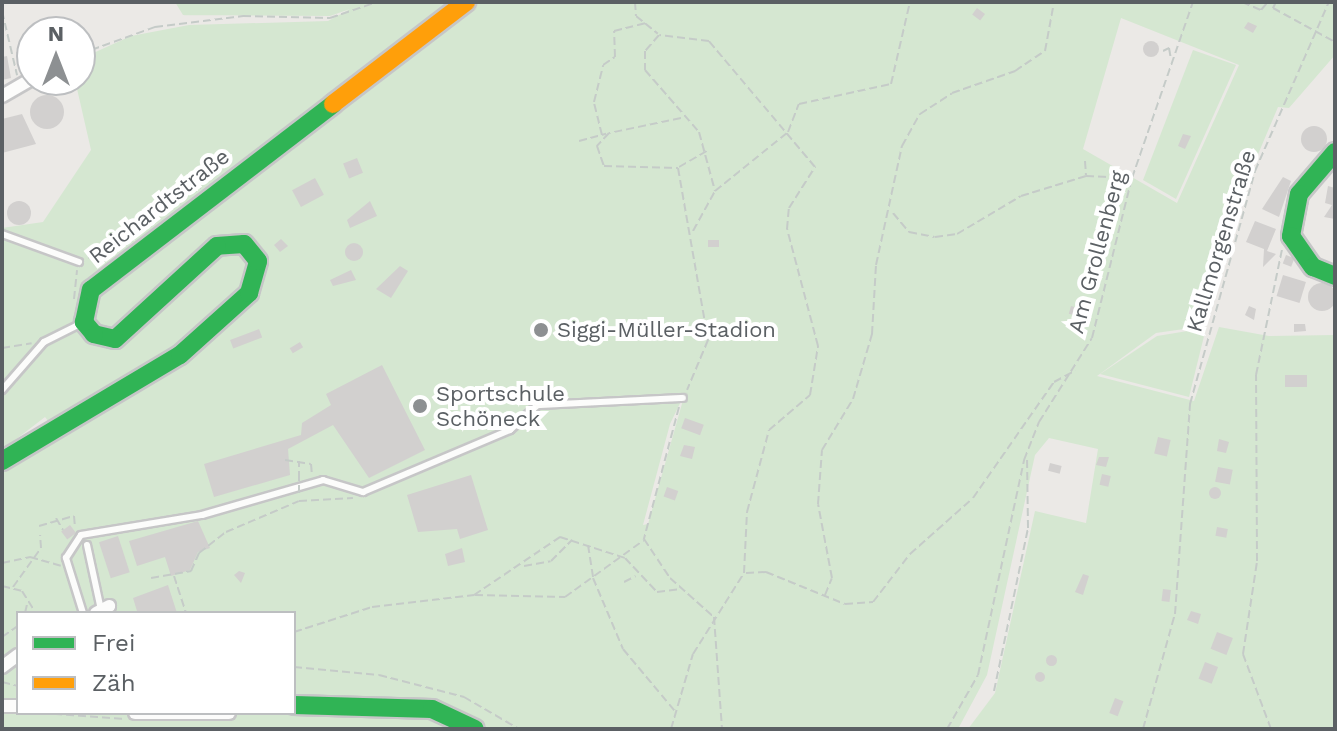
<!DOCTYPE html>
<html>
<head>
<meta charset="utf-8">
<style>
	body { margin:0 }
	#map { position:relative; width:1337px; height:731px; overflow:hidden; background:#ebe9e6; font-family:"Work Sans",sans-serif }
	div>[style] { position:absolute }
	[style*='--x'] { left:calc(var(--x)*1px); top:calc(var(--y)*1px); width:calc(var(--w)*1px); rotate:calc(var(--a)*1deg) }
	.green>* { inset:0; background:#d5e7d1 }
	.building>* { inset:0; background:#d2d0cf; transform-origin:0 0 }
	.round { border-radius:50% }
	.path>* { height:2px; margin-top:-1px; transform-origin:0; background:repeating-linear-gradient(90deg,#c5cbc8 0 8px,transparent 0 12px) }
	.roads { filter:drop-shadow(2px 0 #c6c6c7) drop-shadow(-2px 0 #c6c6c7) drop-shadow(0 2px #c6c6c7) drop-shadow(0 -2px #c6c6c7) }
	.lane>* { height:6px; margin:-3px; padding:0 3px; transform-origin:3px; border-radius:3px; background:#fcfcfb }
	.street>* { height:12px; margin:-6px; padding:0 6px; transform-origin:6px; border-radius:6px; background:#fcfcfb }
	.fast>* { height:18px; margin:-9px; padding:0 9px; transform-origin:9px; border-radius:9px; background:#30b455 }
	.slow>* { height:18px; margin:-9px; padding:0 9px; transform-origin:9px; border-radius:9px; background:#ff9f0a }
	.path-bridge>* { height:2px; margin-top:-1px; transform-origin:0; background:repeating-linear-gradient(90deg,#c5cbc8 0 8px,transparent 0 12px) }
	.dots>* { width:22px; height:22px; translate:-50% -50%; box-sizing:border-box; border:4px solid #fff; border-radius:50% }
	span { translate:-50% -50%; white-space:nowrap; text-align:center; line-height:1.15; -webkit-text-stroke:8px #fff; paint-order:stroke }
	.street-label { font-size:22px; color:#5b6064 }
	.poi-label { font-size:22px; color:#5b6064 }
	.left { translate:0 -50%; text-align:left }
	.frame { position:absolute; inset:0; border:4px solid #5b6064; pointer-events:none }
	.legend { position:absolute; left:16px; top:611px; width:280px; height:104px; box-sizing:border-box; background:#fff; border:2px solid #bdbfc1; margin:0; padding:10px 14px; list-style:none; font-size:24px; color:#5b6064 }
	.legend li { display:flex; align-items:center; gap:16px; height:40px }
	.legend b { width:40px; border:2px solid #bdbfc1 }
	.north { position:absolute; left:16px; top:16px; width:80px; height:80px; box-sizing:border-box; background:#fff; border:2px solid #bdbfc1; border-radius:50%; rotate:0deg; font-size:22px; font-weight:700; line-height:32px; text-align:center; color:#5b6064 }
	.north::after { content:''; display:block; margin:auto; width:28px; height:36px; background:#8d9092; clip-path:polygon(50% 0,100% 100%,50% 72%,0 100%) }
</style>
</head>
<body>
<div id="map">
	<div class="green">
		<i style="clip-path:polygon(evenodd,175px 2px,1335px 2px,1335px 55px,1289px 108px,1278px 107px,1237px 204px,1205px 326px,1156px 333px,1097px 376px,1194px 401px,1219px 327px,1269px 336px,1335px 335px,1335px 729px,968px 729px,995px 693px,1035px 511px,1086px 523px,1098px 449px,1049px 438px,1035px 455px,987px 675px,958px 729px,483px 729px,440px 704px,454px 729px,2px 729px,2px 458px,49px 422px,45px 417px,2px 450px,2px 228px,43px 222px,91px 150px,75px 80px,80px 59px,131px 36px,189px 25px,328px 21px,350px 9px,330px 16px,183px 15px,175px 2px,1121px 18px,1239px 65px,1177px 203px,1083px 149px,1121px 18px,175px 2px,685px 393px,648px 524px,643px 525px,670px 424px,685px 393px,175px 2px,18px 613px,294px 613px,294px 713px,18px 713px,18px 613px)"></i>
		<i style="clip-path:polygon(1193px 50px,1236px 65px,1176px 199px,1143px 180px)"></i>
		<i style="clip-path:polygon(1206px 328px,1189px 397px,1100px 374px,1157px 336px)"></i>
	</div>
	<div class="building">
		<i style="left:977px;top:8px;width:10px;height:8px;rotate:37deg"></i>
		<i style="clip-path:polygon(1248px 22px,1257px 26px,1253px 33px,1244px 28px)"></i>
		<i class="round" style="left:1143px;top:41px;width:16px;height:16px"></i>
		<i style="clip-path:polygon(32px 49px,32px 59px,19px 66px,16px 52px)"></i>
		<i style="clip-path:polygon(7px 56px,11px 78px,2px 80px,2px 57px)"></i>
		<i class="round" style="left:30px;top:95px;width:34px;height:34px"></i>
		<i style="clip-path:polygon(22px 114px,36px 144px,2px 153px,2px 119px)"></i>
		<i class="round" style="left:1301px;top:126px;width:26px;height:26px"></i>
		<i style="clip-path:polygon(1183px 134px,1191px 136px,1185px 149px,1178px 146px)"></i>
		<i style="left:357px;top:158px;width:16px;height:15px;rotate:68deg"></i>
		<i style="clip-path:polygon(1283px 177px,1291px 181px,1279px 217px,1262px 209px)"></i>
		<i style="left:315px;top:178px;width:19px;height:26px;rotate:62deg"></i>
		<i style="clip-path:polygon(1328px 186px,1335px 188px,1335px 219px,1324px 217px,1332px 205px,1325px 203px)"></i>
		<i class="round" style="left:7px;top:201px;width:24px;height:24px"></i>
		<i style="clip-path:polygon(370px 201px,377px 216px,350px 228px,347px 220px)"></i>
		<i style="clip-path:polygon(1255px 221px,1276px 229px,1267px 251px,1276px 254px,1263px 267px,1264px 249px,1246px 242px)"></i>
		<i style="clip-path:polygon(281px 239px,288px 246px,280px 252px,274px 245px)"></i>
		<i style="left:719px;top:240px;width:7px;height:11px;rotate:90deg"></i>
		<i class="round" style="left:345px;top:243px;width:18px;height:18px"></i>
		<i style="left:1286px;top:255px;width:9px;height:9px;rotate:21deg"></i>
		<i style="clip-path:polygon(400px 266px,408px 271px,391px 298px,376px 289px)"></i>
		<i style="clip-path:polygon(351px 270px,356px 280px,333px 286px,330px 280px)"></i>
		<i style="left:1283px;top:275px;width:24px;height:22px;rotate:17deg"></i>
		<i class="round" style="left:1308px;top:283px;width:28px;height:28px"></i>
		<i style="left:1071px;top:306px;width:7px;height:8px;rotate:16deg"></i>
		<i style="clip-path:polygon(1249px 306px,1256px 309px,1254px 320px,1245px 315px)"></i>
		<i style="clip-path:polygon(1294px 324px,1305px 324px,1306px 331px,1294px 332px)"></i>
		<i style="left:259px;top:329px;width:9px;height:31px;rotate:69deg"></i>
		<i style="left:300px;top:342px;width:6px;height:12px;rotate:59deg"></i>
		<i style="clip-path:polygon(382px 365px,425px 450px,369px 478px,333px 425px,288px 449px,290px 475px,214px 497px,204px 464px,301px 435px,302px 423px,331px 405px,326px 394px)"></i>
		<i style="left:1285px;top:375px;width:22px;height:12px"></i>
		<i style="left:685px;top:418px;width:20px;height:11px;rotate:20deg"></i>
		<i style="left:1158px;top:437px;width:13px;height:17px;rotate:13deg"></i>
		<i style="clip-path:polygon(1219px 439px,1229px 442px,1226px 453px,1217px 451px)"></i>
		<i style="clip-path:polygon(684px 445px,695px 447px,692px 459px,680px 456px)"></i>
		<i style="clip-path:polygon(1099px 457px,1109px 457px,1106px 467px,1096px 465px)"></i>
		<i style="left:1050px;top:463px;width:12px;height:8px;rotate:14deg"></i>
		<i style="left:1218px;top:467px;width:15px;height:15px;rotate:11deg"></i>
		<i style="left:1102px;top:474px;width:9px;height:11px;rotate:13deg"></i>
		<i style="clip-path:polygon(471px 475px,488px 530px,460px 539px,457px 529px,418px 532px,407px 495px)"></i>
		<i class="round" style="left:1209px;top:487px;width:12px;height:12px"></i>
		<i style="left:667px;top:487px;width:12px;height:10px;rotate:20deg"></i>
		<i style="clip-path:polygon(198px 521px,210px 548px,198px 552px,190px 570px,171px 576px,165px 557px,137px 566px,129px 541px)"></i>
		<i style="left:70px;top:525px;width:10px;height:11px;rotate:53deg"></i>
		<i style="left:1217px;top:527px;width:11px;height:9px;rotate:10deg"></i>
		<i style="left:118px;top:536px;width:38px;height:20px;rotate:72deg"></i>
		<i style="clip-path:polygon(462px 548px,465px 562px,448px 566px,445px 554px)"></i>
		<i style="clip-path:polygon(239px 571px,245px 573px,241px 583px,234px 575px)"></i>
		<i style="clip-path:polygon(1083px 574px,1089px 576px,1083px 595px,1075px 592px)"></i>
		<i style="clip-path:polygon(168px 585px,177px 613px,137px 611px,133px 598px)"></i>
		<i style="left:1163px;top:589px;width:8px;height:12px;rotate:7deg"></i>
		<i style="clip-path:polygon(1191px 611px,1201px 614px,1198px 624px,1187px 620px)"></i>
		<i style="left:1217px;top:632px;width:17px;height:18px;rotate:21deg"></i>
		<i class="round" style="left:1045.5px;top:654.5px;width:11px;height:11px"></i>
		<i style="left:1205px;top:662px;width:14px;height:18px;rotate:21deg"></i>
		<i class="round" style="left:1035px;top:672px;width:10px;height:10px"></i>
		<i style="left:1115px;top:698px;width:9px;height:16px;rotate:21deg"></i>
	</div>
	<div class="path">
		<i style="--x:635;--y:2;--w:14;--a:86"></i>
		<i style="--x:636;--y:16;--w:28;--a:39"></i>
		<i style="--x:1242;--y:2;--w:21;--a:23"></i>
		<i style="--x:1261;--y:10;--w:11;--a:-49"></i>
		<i style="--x:1276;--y:2;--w:7;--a:117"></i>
		<i style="--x:1273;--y:8;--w:71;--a:28.7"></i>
		<i style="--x:2;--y:11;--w:66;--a:76.8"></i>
		<i style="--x:1163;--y:51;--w:7;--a:-27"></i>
		<i style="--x:1169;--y:48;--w:11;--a:80"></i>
		<i style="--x:80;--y:54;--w:80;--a:-19.8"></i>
		<i style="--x:155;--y:27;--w:89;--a:-7.1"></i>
		<i style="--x:243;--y:16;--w:87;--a:1.3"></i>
		<i style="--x:330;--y:18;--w:50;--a:-18.8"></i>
		<i style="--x:681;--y:118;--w:74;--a:168.2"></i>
		<i style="--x:609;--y:133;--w:18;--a:133"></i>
		<i style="--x:597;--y:146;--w:21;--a:71"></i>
		<i style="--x:604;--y:166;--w:74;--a:1.5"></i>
		<i style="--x:678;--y:168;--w:175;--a:80.1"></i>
		<i style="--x:708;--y:340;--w:54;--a:112.8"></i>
		<i style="--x:602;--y:135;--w:34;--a:-104"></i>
		<i style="--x:594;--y:102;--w:38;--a:-76"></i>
		<i style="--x:603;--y:65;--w:14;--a:-34"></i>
		<i style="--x:615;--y:57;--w:26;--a:-92"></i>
		<i style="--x:614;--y:31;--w:32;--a:-14"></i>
		<i style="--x:579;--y:141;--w:28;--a:-15"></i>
		<i style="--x:1085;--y:161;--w:14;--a:86"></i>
		<i style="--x:679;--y:167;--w:32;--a:-30"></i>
		<i style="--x:893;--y:213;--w:25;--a:50"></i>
		<i style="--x:909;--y:232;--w:26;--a:11"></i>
		<i style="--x:935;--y:237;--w:22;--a:-8"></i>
		<i style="--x:957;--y:234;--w:74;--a:-30.7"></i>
		<i style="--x:1021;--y:196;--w:68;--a:-17.1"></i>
		<i style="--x:1086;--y:176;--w:46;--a:2.5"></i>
		<i style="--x:693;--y:231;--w:46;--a:-61.2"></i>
		<i style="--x:715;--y:191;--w:94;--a:-38.9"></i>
		<i style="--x:788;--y:132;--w:30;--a:-69"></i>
		<i style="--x:799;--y:104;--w:94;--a:-12.3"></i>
		<i style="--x:891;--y:84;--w:84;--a:-77"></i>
		<i style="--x:88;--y:258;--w:133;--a:-32.1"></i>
		<i style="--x:74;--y:299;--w:29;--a:-84"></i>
		<i style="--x:2;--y:348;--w:30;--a:-9"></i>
		<i style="--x:679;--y:407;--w:137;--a:104.9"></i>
		<i style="--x:644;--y:539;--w:47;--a:56.3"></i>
		<i style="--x:670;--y:578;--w:59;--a:41.6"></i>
		<i style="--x:714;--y:617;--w:112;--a:85.9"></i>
		<i style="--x:285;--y:460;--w:26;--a:9"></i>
		<i style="--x:311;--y:464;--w:11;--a:85"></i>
		<i style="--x:299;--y:479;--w:18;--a:-90"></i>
		<i style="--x:56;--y:518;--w:14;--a:60"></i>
		<i style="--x:39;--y:526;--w:36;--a:-16"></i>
		<i style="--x:74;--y:516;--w:12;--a:85"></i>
		<i style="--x:588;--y:545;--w:33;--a:81"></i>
		<i style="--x:593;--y:578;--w:77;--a:67.1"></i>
		<i style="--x:623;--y:649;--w:80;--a:50.1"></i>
		<i style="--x:2;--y:563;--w:29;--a:-12"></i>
		<i style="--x:30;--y:557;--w:32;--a:16"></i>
		<i style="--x:524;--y:566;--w:27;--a:-10"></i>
		<i style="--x:551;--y:561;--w:30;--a:-45"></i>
		<i style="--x:746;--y:573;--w:20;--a:-3"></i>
		<i style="--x:766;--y:572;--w:85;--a:22.1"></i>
		<i style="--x:845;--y:604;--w:28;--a:-4"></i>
		<i style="--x:873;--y:602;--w:61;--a:-52.4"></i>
		<i style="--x:910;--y:554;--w:84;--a:-41.6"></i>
		<i style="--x:973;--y:498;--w:141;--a:-55.1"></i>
		<i style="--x:1054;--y:382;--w:24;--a:-28"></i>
		<i style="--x:174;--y:576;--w:39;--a:72"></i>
		<i style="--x:151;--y:578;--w:41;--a:-9.9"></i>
		<i style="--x:191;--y:571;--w:20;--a:-66"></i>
		<i style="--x:199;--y:553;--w:34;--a:-38"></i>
		<i style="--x:226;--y:532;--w:79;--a:-23"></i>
		<i style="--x:299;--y:501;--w:54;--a:-3.2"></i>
		<i style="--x:624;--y:582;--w:13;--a:-27"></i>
		<i style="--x:2;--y:586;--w:21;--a:14"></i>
		<i style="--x:22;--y:591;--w:26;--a:58"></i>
		<i style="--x:13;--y:587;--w:48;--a:-54.3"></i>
		<i style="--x:41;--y:548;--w:13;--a:-94"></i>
		<i style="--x:475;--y:595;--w:90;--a:1.3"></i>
		<i style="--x:565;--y:597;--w:97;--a:-35.8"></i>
		<i style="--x:825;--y:595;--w:18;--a:-68"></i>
		<i style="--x:832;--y:578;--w:75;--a:-100.7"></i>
		<i style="--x:818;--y:504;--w:54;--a:-85.8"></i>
		<i style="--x:822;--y:450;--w:60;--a:-58.7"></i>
		<i style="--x:853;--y:399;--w:68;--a:-73.7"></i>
		<i style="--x:872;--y:334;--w:69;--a:-86.7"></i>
		<i style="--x:876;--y:265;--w:122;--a:-77.7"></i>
		<i style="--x:902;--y:146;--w:37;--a:-61"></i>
		<i style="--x:920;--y:114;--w:38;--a:-33"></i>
		<i style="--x:952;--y:93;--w:67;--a:-19.2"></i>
		<i style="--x:1015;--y:71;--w:36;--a:-34"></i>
		<i style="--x:1045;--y:51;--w:50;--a:-79.6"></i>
		<i style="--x:25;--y:613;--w:9;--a:-77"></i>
		<i style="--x:294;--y:632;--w:82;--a:-17.8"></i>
		<i style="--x:372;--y:607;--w:103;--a:-6.7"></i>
		<i style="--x:474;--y:595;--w:104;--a:-34"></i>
		<i style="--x:560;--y:537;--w:68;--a:17.9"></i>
		<i style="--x:625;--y:558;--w:47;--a:46.7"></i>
		<i style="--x:657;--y:592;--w:24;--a:-7"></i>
		<i style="--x:2;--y:637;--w:19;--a:-35"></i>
		<i style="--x:294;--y:667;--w:85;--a:5.4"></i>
		<i style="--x:379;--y:675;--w:88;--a:14.5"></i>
		<i style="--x:464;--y:697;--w:64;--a:30.2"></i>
		<i style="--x:2;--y:682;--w:16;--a:14"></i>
		<i style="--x:994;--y:691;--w:167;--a:-78.2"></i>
		<i style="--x:1028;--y:528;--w:72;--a:-90.8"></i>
		<i style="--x:42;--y:713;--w:83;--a:4.1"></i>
		<i style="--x:671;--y:729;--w:78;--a:-73.7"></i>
		<i style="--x:693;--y:654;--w:96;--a:-57.8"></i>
		<i style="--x:744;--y:573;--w:61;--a:-87.2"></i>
		<i style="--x:747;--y:512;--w:85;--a:-75"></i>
		<i style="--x:769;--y:430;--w:54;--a:-40.5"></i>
		<i style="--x:810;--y:395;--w:50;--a:-80.7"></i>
		<i style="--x:818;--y:346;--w:121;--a:-104.8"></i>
		<i style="--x:787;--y:229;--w:21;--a:-85"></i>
		<i style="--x:789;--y:208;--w:49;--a:-57.6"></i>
		<i style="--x:815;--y:167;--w:165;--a:-130.1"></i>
		<i style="--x:709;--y:41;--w:50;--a:-173.2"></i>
		<i style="--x:659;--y:35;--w:21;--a:131"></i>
		<i style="--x:645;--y:51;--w:19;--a:90"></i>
		<i style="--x:645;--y:70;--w:82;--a:48.9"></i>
		<i style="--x:699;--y:132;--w:61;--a:74.8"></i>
		<i style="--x:947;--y:729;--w:62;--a:-60.1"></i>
		<i style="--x:978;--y:675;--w:220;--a:-77.9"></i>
		<i style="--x:1024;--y:460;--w:41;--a:-68.5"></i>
		<i style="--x:1039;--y:422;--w:99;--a:-57.8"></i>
		<i style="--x:1092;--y:338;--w:165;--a:-76"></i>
		<i style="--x:1132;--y:178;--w:186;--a:-70.9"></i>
		<i style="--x:1143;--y:729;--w:119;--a:-74.5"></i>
		<i style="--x:1175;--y:614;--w:211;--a:-85.9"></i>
		<i style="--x:1190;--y:404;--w:242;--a:-74.4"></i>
		<i style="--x:1255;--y:171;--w:184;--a:-66.4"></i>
		<i style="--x:1271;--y:729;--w:80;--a:-110.5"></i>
		<i style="--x:1243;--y:654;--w:94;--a:-81.4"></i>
		<i style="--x:1257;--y:561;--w:186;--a:-90.3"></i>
		<i style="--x:1256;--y:375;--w:128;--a:-78.3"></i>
	</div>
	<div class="roads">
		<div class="lane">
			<i style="--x:2;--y:234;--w:82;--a:20"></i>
			<i style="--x:2;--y:390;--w:64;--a:-48.8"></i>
			<i style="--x:44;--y:342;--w:40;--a:-26.6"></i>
			<i style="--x:87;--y:545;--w:66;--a:77.8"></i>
			<i style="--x:83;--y:613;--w:58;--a:-107.2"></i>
			<i style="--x:66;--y:558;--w:27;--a:-57"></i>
			<i style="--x:81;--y:535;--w:123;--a:-9.4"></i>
			<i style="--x:202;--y:515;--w:126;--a:-16.1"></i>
			<i style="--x:323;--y:480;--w:42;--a:16.7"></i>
			<i style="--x:363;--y:492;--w:160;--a:-22.9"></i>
			<i style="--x:510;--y:430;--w:38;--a:-42"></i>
			<i style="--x:538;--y:405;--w:145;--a:-2.8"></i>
		</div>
		<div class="street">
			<i style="--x:2;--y:96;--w:34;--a:-30"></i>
			<i style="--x:96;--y:613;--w:15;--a:-28"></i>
			<i style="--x:2;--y:667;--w:20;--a:-37"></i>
			<i style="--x:2;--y:706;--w:16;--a:0"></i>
			<i style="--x:135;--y:713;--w:94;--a:0"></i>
		</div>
		<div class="fast">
			<i style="--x:1335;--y:152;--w:55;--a:130.6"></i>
			<i style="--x:1299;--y:194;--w:43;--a:100.8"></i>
			<i style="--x:1291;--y:236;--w:38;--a:55"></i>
			<i style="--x:1313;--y:267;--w:24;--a:22"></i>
			<i style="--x:2;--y:461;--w:207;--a:-30.8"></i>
			<i style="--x:180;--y:355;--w:93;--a:-41.9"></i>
			<i style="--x:249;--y:293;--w:33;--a:-74"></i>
			<i style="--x:258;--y:261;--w:22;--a:-129"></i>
			<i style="--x:244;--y:244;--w:27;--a:176"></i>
			<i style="--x:217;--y:246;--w:138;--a:137.6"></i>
			<i style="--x:115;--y:339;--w:22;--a:-167"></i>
			<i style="--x:94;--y:334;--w:16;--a:-130"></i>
			<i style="--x:84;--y:322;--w:33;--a:-78"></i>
			<i style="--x:91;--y:290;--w:305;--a:-37.5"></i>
			<i style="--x:294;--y:705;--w:138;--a:1.7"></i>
			<i style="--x:432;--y:709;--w:47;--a:24.9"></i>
		</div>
		<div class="slow">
			<i style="--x:333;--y:104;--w:168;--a:-37.5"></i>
		</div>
	</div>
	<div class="path-bridge">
		<i style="--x:299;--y:493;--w:14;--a:-90"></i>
	</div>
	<div class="dots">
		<i style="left:541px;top:330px;background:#8d9092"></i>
		<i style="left:420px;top:406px;background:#8d9092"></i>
	</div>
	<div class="street-label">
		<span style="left:159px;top:206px;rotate:-38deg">Reichardtstraße</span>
		<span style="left:1221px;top:241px;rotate:-73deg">Kallmorgenstraße</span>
		<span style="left:1097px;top:252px;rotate:-75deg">Am Grollenberg</span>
	</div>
	<div class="poi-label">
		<span class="left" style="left:557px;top:330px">Siggi-Müller-Stadion</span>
		<span class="left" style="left:436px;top:406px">Sportschule<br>Schöneck</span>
	</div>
	<div class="frame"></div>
	<ul class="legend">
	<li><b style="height:10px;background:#30b455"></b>Frei</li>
	<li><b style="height:10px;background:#ff9f0a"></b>Zäh</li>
	</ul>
	<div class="north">N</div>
</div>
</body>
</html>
